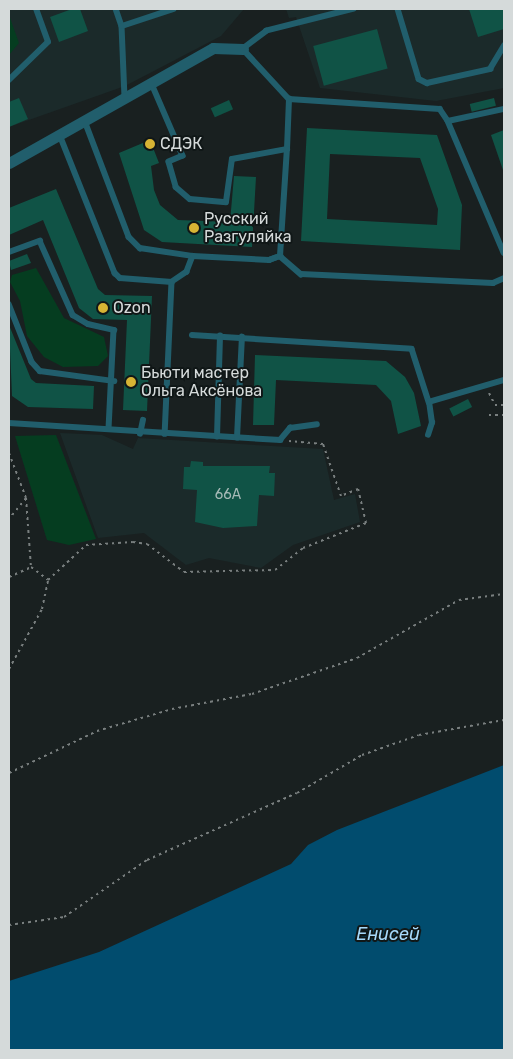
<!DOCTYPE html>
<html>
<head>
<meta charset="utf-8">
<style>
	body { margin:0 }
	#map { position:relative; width:513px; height:1059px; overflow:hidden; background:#192020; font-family:Rubik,sans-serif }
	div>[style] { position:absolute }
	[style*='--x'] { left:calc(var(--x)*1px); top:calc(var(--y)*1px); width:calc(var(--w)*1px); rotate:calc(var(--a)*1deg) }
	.built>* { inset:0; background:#1b2a2a }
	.green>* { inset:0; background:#053d20 }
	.water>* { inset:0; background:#014c6e }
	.building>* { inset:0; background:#105346; transform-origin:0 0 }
	.path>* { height:2px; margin-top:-1px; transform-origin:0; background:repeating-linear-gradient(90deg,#797f7f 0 2.5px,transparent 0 6.5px) }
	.lane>* { height:5.5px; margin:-2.75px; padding:0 2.75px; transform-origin:2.75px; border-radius:2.75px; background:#215e6c }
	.street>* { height:11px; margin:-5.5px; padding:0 5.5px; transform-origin:5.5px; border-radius:5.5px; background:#215e6c }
	.dots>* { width:14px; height:14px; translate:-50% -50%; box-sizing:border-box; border:2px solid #101717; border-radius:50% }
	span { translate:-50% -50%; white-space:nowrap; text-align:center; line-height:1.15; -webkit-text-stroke:4px #101717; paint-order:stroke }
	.number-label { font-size:14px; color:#a4b8b5 }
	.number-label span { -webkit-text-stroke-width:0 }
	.poi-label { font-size:16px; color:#d5dada }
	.left { translate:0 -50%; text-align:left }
	.water-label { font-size:18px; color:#a6d9fa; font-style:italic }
	.frame { position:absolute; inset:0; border:10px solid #d5dada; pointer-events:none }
</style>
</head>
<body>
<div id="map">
	<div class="built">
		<i style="clip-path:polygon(9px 9px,244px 9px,221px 36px,125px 86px,9px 127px)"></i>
		<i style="clip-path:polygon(286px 9px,504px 9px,504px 88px,436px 101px,320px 88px,296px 17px,289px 18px)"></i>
		<i style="clip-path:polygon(60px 433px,102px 435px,133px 449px,138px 438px,323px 449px,334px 500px,355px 494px,360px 522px,293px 545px,261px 568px,209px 558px,186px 565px,144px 533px,98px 538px)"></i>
	</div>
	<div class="green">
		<i style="clip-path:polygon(9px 15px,19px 43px,9px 55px)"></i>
		<i style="clip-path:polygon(36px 268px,64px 318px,104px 337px,108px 356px,98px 366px,63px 367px,44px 357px,27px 336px,20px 301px,10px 282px,12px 275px)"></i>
		<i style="clip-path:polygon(56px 435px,96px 539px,69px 545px,47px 540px,15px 436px)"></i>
	</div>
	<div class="water">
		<i style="clip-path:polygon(504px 765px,504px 1050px,9px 1050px,9px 981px,99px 952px,291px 864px,308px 845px,337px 830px)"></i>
	</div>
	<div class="building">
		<i style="clip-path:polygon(72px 9px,80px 9px,88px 31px,59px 42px,50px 17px)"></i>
		<i style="clip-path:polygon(469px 9px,504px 9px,504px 29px,478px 37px)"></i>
		<i style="left:377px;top:29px;width:41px;height:66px;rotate:75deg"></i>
		<i style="clip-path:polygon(19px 98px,28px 119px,9px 127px,9px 102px)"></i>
		<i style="left:494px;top:98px;width:8px;height:25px;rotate:76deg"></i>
		<i style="left:229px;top:100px;width:10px;height:20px;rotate:66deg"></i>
		<i style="clip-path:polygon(evenodd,307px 128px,437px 135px,462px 205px,460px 250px,301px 241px,307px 128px,330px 154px,420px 158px,438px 209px,437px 225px,327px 219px,330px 154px)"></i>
		<i style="clip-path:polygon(504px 130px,504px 170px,503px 170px,491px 135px)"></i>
		<i style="clip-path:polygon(150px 140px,159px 163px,151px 166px,154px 190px,160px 205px,178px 220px,230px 222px,234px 176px,256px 177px,252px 247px,162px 242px,144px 230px,119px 153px)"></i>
		<i style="clip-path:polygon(56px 189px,98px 289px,105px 295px,152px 296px,147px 411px,123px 410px,127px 320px,93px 319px,79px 308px,43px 220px,9px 235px,9px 208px)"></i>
		<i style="clip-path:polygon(27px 254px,31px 263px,11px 270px,9px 261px)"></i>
		<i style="clip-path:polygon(9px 325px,31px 379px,36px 383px,94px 386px,93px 409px,28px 407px,12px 396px)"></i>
		<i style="clip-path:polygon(255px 355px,386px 361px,405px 377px,414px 393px,421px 426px,398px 434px,391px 401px,376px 385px,276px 380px,274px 425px,253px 425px)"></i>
		<i style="left:468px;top:399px;width:9px;height:21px;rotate:63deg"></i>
		<i style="clip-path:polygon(191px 461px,203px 462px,203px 466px,270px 466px,269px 473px,275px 473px,274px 496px,259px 495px,257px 526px,223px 528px,195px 522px,197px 490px,183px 489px,184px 467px,190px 467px)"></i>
	</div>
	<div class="path">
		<i style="--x:489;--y:393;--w:13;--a:63"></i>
		<i style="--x:495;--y:405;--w:9;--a:0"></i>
		<i style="--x:489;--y:415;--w:15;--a:0"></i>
		<i style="--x:9;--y:453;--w:48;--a:69.3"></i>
		<i style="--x:26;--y:498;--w:27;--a:129"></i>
		<i style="--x:26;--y:498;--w:69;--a:85.9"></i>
		<i style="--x:9;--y:577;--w:24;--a:-24"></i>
		<i style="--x:31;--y:567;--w:21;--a:37"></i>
		<i style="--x:48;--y:580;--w:52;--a:-42.6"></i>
		<i style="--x:86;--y:545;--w:47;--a:-3.7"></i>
		<i style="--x:133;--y:542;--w:14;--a:8"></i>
		<i style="--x:147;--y:544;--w:46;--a:37.1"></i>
		<i style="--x:184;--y:572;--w:91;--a:-1.3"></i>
		<i style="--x:275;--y:570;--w:36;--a:-38"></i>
		<i style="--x:303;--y:548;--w:68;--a:-21.6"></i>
		<i style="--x:366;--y:523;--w:35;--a:-103"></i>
		<i style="--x:358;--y:489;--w:18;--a:158"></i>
		<i style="--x:341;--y:496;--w:55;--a:-109.1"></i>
		<i style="--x:323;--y:444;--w:34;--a:-175"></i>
		<i style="--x:9;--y:669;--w:68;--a:-61.2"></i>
		<i style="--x:42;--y:609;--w:30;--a:-78"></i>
		<i style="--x:9;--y:773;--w:98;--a:-25.5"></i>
		<i style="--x:97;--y:731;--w:78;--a:-16.3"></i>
		<i style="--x:172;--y:709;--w:81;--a:-10.6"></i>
		<i style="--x:252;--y:694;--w:111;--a:-18.9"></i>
		<i style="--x:357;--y:658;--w:117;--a:-29.6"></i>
		<i style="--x:459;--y:600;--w:45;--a:-7.6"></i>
		<i style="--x:9;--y:925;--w:56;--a:-8.3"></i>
		<i style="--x:64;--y:917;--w:101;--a:-34.5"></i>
		<i style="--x:147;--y:860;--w:164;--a:-24.1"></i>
		<i style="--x:297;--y:793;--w:75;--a:-30.3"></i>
		<i style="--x:362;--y:755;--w:60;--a:-19.3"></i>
		<i style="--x:419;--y:735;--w:86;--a:-10"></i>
	</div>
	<div class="lane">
		<i style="--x:116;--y:9;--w:18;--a:71"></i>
		<i style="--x:122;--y:26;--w:72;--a:87.6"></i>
		<i style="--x:354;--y:9;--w:90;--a:165.8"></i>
		<i style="--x:267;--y:31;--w:30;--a:143"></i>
		<i style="--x:243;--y:49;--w:68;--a:47.4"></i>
		<i style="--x:289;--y:99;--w:151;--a:3.8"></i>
		<i style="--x:440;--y:109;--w:14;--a:56"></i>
		<i style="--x:448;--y:121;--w:57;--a:-12.1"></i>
		<i style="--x:398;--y:9;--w:73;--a:73.3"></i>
		<i style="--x:419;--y:79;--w:9;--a:27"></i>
		<i style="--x:427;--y:83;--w:65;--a:-12.5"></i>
		<i style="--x:490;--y:69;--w:27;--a:-59"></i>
		<i style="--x:122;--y:26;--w:54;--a:-18.4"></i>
		<i style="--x:9;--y:80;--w:54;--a:-44.3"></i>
		<i style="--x:48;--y:42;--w:35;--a:-110"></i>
		<i style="--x:152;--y:84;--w:78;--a:66.7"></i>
		<i style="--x:183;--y:156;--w:15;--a:157"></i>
		<i style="--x:169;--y:162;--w:26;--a:74"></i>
		<i style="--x:176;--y:187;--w:18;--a:41"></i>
		<i style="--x:190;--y:199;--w:36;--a:5"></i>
		<i style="--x:226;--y:202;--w:43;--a:-82.1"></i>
		<i style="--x:232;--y:159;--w:56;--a:-10.3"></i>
		<i style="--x:287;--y:149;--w:50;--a:-87.7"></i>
		<i style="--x:85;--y:121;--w:124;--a:69.2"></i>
		<i style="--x:129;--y:237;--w:16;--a:45"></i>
		<i style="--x:140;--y:248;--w:54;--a:8.6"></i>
		<i style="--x:193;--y:256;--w:17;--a:111"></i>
		<i style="--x:187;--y:272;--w:18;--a:146"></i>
		<i style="--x:172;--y:282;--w:152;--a:92.6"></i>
		<i style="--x:448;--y:121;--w:143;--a:67"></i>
		<i style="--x:60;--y:135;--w:149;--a:68.3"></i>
		<i style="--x:115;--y:273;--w:7;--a:45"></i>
		<i style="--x:120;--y:278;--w:52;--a:4.4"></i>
		<i style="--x:9;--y:252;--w:33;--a:-20"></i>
		<i style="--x:40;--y:241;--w:81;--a:66"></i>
		<i style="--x:73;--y:315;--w:17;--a:31"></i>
		<i style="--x:88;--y:324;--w:27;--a:13"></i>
		<i style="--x:114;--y:330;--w:98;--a:92.9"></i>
		<i style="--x:193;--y:256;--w:76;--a:3"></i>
		<i style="--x:269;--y:260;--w:12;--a:-20"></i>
		<i style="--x:280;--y:256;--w:107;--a:-86.3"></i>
		<i style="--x:269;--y:260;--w:12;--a:-20"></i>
		<i style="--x:280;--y:256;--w:28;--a:41"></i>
		<i style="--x:301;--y:274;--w:192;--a:2.7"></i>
		<i style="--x:493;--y:283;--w:12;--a:-24"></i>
		<i style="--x:9;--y:304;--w:62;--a:68.4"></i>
		<i style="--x:32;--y:362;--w:12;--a:48"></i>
		<i style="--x:40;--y:371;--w:75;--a:7.7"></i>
		<i style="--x:192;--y:335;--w:220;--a:3.6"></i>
		<i style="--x:412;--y:349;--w:56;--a:72.2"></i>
		<i style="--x:429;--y:402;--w:78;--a:-16.3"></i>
		<i style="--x:9;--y:423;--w:272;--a:3.6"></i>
		<i style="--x:280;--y:440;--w:16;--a:-50"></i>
		<i style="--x:290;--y:428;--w:27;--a:-8"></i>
		<i style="--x:140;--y:434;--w:14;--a:-78"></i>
		<i style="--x:428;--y:435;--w:13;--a:-72"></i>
		<i style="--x:432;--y:423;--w:21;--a:-98"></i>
		<i style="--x:217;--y:437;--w:101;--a:-88.3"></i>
		<i style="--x:237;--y:438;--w:101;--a:-87.2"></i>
	</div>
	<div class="street">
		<i style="--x:9;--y:163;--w:234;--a:-29.4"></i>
		<i style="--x:213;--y:48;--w:30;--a:2"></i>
	</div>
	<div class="dots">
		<i style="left:150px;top:144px;background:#d7b434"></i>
		<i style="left:194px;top:228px;background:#d7b434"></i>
		<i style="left:103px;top:308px;background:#d7b434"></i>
		<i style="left:131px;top:382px;background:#d7b434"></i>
	</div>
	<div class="number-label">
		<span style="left:228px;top:495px">66А</span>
	</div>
	<div class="poi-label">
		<span class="left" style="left:160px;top:144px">СДЭК</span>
		<span class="left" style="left:204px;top:228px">Русский<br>Разгуляйка</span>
		<span class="left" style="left:113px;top:308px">Ozon</span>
		<span class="left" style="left:141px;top:382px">Бьюти мастер<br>Oльга Аксёнова</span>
	</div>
	<div class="water-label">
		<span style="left:388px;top:934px">Енисей</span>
	</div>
	<div class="frame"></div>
</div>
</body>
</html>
